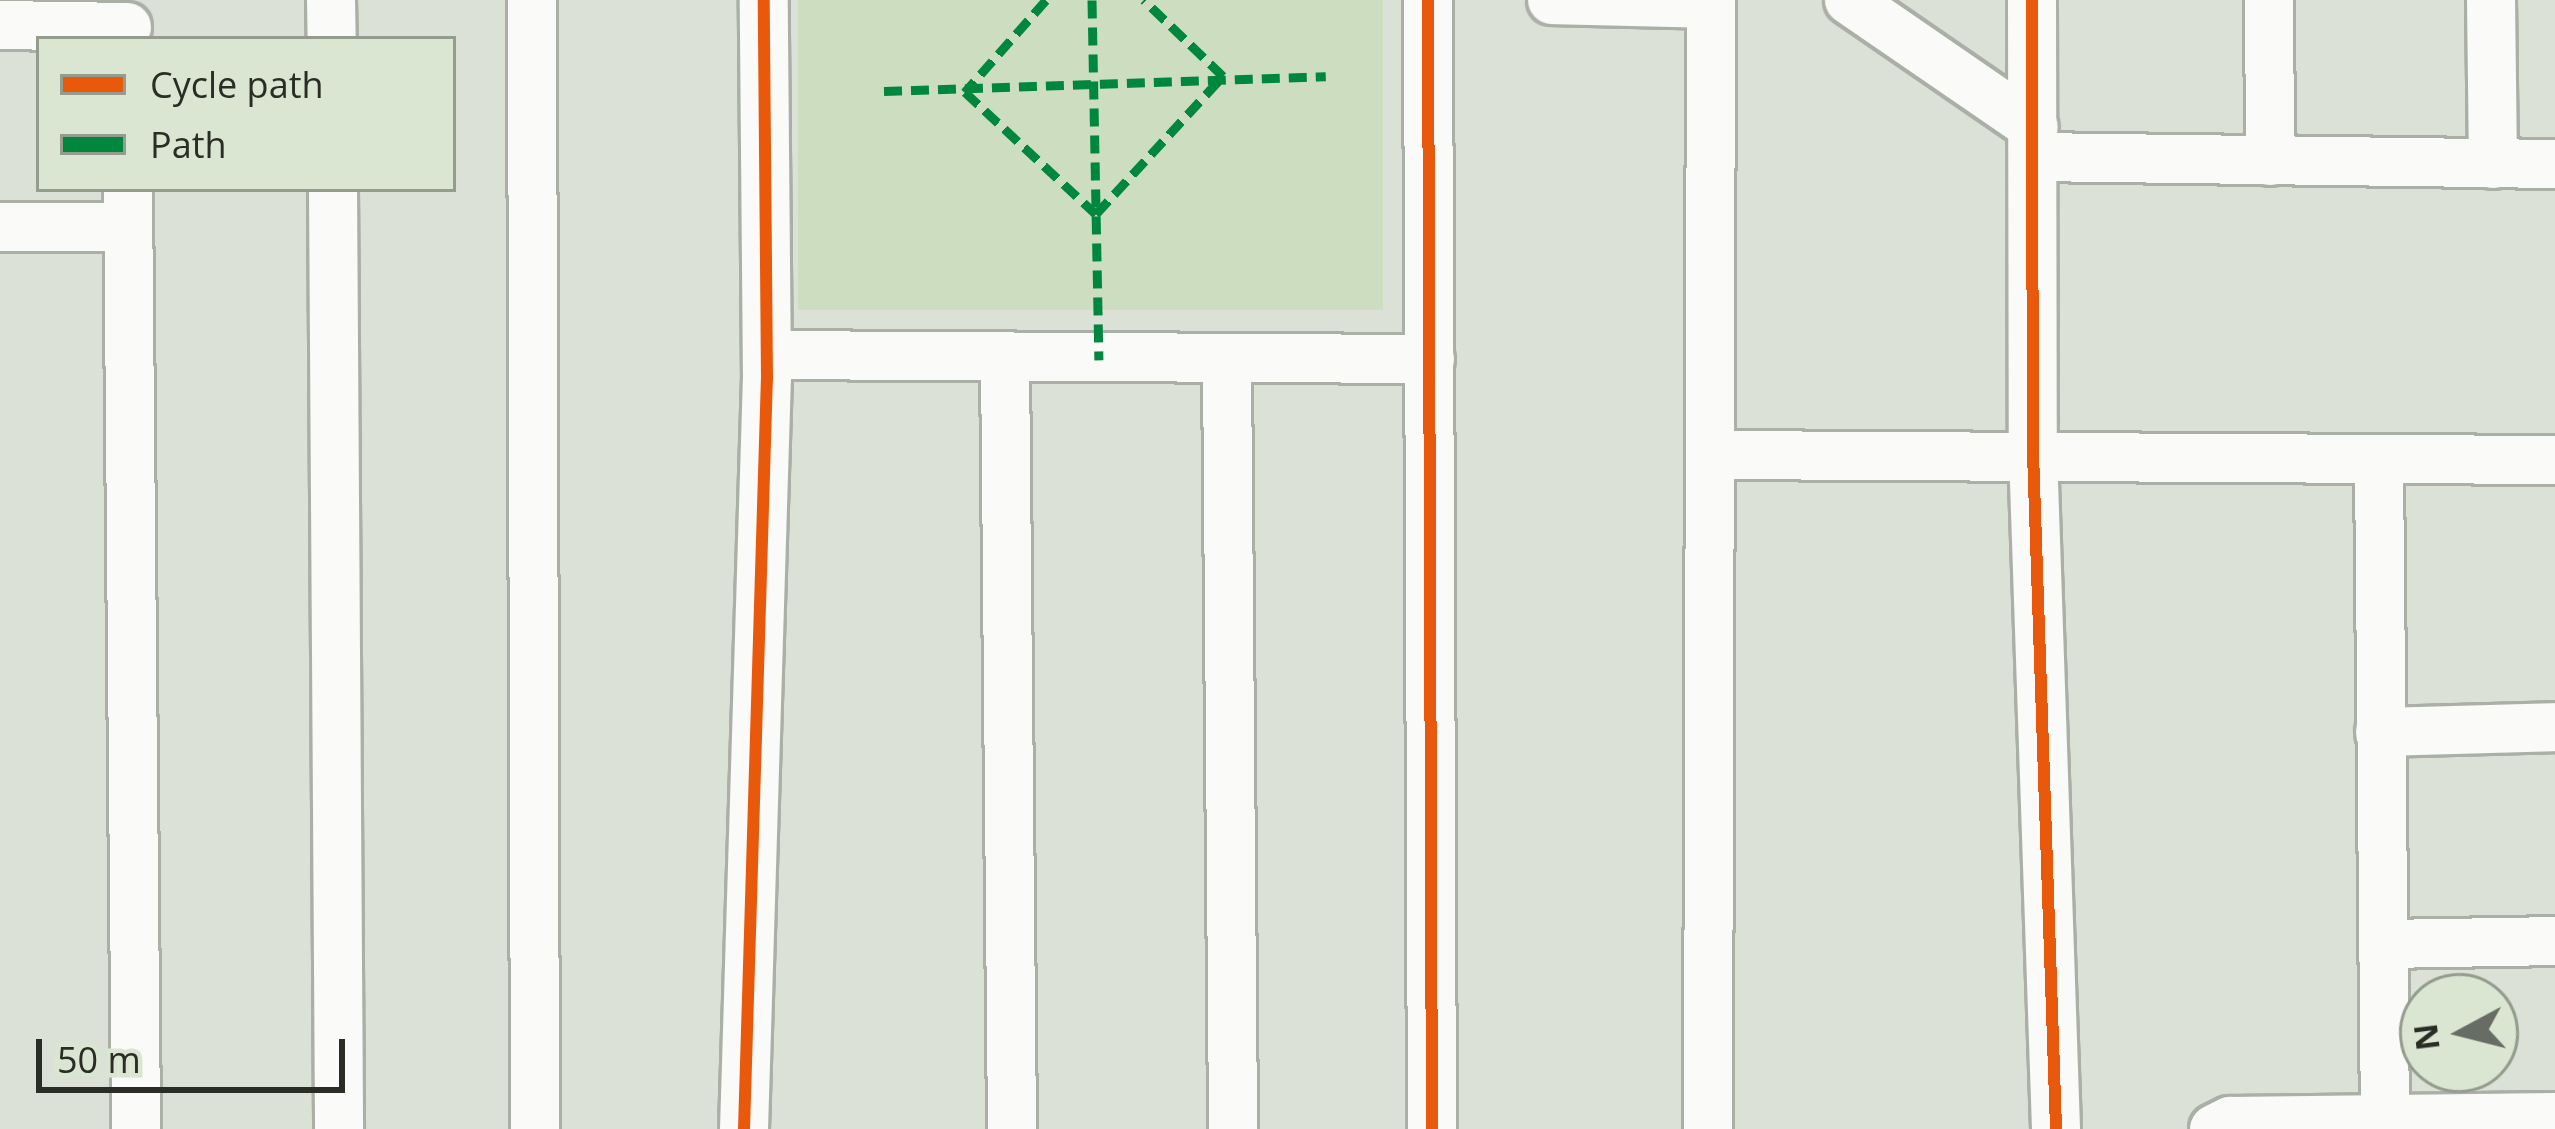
<!DOCTYPE html>
<html>
<head>
<meta charset="utf-8">
<style>
	body { margin:0 }
	#map { position:relative; width:2555px; height:1129px; overflow:hidden; background:#dbe1d6; font-family:"Open Sans",sans-serif }
	div>[style] { position:absolute }
	[style*='--x'] { left:calc(var(--x)*1px); top:calc(var(--y)*1px); width:calc(var(--w)*1px); rotate:calc(var(--a)*1deg) }
	.green>* { inset:0; background:#cdddbf; transform-origin:0 0 }
	.roads { filter:drop-shadow(3px 0 #abb0a7) drop-shadow(-3px 0 #abb0a7) drop-shadow(0 3px #abb0a7) drop-shadow(0 -3px #abb0a7) }
	.minor>* { height:48px; margin:-24px; padding:0 24px; transform-origin:24px; border-radius:24px; background:#fafaf9 }
	.quiet>* { height:9px; margin-top:-4.5px; transform-origin:0; background:repeating-linear-gradient(90deg,#00873e 0 18px,transparent 0 27px) }
	.cycleway>* { height:12px; margin:-6px; padding:0 6px; transform-origin:6px; border-radius:6px; background:#e8590c }
	span { translate:-50% -50%; white-space:nowrap; text-align:center; line-height:1.15; -webkit-text-stroke:12px #dae6d1; paint-order:stroke }
	.legend { position:absolute; left:36px; top:36px; width:420px; height:156px; box-sizing:border-box; background:#dae6d1; border:3px solid #939c8d; margin:0; padding:15px 21px; list-style:none; font-size:36px; color:#292d26 }
	.legend li { display:flex; align-items:center; gap:24px; height:60px }
	.legend b { width:60px; border:3px solid #939c8d }
	.north { position:absolute; left:2399px; top:973px; width:120px; height:120px; box-sizing:border-box; background:#dae6d1; border:3px solid #939c8d; border-radius:50%; rotate:263deg; font-size:33px; font-weight:700; line-height:48px; text-align:center; color:#292d26 }
	.north::after { content:''; display:block; margin:auto; width:42px; height:54px; background:#676c64; clip-path:polygon(50% 0,100% 100%,50% 72%,0 100%) }
	.scale { position:absolute; left:36px; top:1039px; width:309px; height:54px; box-sizing:border-box; border:6px solid #292d26; border-top:0; padding-left:15px; font-size:36px; line-height:42px; white-space:nowrap; color:#292d26; -webkit-text-stroke:9px #dae6d1; paint-order:stroke }
</style>
</head>
<body>
<div id="map">
	<div class="green">
		<i style="left:798px;top:0;width:585px;height:310px"></i>
	</div>
	<div class="roads">
		<div class="minor">
			<i style="--x:331;--y:0;--w:39;--a:89"></i>
			<i style="--x:532;--y:0;--w:1129;--a:89.85"></i>
			<i style="--x:1428;--y:0;--w:1129;--a:89.8"></i>
			<i style="--x:1552;--y:0;--w:159;--a:1.4"></i>
			<i style="--x:1849;--y:0;--w:224;--a:34.5"></i>
			<i style="--x:2032;--y:0;--w:453;--a:89.9"></i>
			<i style="--x:2033;--y:453;--w:676;--a:88.05"></i>
			<i style="--x:2269;--y:0;--w:161;--a:89.6"></i>
			<i style="--x:2491;--y:0;--w:164;--a:89.3"></i>
			<i style="--x:0;--y:25;--w:127;--a:0.9"></i>
			<i style="--x:2034;--y:157;--w:521;--a:0.77"></i>
			<i style="--x:128;--y:189;--w:940;--a:89.51"></i>
			<i style="--x:333;--y:189;--w:940;--a:89.63"></i>
			<i style="--x:0;--y:227;--w:128;--a:0"></i>
			<i style="--x:767;--y:355;--w:663;--a:0.35"></i>
			<i style="--x:1005;--y:358;--w:771;--a:89.48"></i>
			<i style="--x:1227;--y:361;--w:768;--a:89.55"></i>
			<i style="--x:1715;--y:455;--w:840;--a:0.34"></i>
			<i style="--x:2379;--y:464;--w:656;--a:89.48"></i>
			<i style="--x:2380;--y:732;--w:175;--a:-1.6"></i>
			<i style="--x:2386;--y:944;--w:169;--a:-1"></i>
			<i style="--x:744;--y:1129;--w:751;--a:-88.25"></i>
			<i style="--x:767;--y:378;--w:378;--a:-90.5"></i>
			<i style="--x:1708;--y:1129;--w:1129;--a:-89.85"></i>
			<i style="--x:2214;--y:1129;--w:18;--a:-27"></i>
			<i style="--x:2230;--y:1121;--w:325;--a:-0.7"></i>
		</div>
	</div>
	<div class="quiet">
		<i style="--x:1046;--y:0;--w:123;--a:131.4"></i>
		<i style="--x:965;--y:92;--w:179;--a:43"></i>
		<i style="--x:1096;--y:214;--w:188;--a:-47.4"></i>
		<i style="--x:1223;--y:76;--w:110;--a:-136.1"></i>
		<i style="--x:1092;--y:0;--w:360;--a:88.9"></i>
		<i style="--x:884;--y:91;--w:442;--a:-1.9"></i>
	</div>
	<div class="cycleway">
		<i style="--x:1428;--y:0;--w:1129;--a:89.8"></i>
		<i style="--x:2032;--y:0;--w:453;--a:89.9"></i>
		<i style="--x:2033;--y:453;--w:676;--a:88.05"></i>
		<i style="--x:744;--y:1129;--w:751;--a:-88.25"></i>
		<i style="--x:767;--y:378;--w:378;--a:-90.5"></i>
	</div>
	<ul class="legend">
	<li><b style="height:15px;background:#e8590c"></b>Cycle path</li>
	<li><b style="height:15px;background:#00873e"></b>Path</li>
	</ul>
	<div class="north">N</div>
	<div class="scale">50 m</div>
</div>
</body>
</html>
